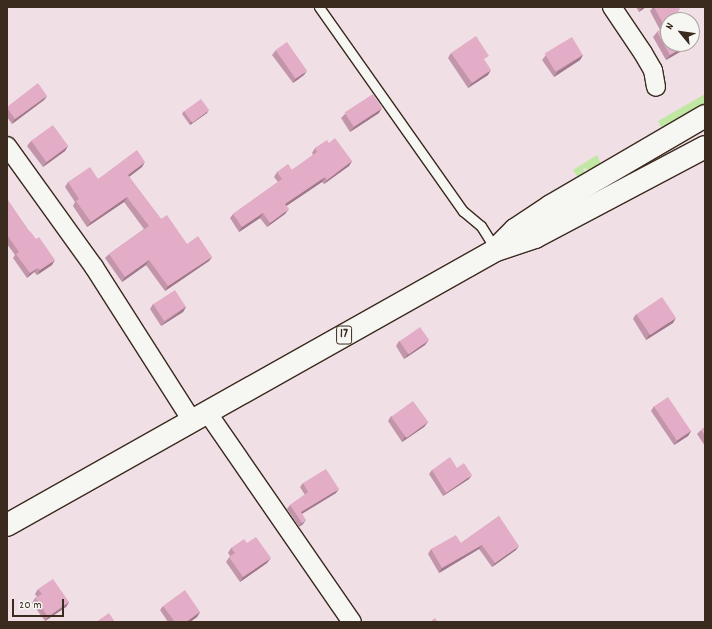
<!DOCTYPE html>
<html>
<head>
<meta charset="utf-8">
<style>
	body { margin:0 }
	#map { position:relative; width:712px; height:629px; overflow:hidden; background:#f0e0e5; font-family:Dekko,sans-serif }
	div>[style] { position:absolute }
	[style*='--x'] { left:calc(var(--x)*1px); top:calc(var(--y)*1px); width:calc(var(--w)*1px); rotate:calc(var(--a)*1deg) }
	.green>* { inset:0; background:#c0e8a4 }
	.roads { filter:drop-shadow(1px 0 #3b2a1e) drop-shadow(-1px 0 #3b2a1e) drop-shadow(0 1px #3b2a1e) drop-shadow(0 -1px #3b2a1e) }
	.lane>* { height:9px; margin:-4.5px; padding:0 4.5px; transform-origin:4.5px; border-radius:4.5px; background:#f6f6f2 }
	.street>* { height:18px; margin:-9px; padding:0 9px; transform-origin:9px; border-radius:9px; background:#f6f6f2 }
	.highway>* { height:22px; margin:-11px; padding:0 11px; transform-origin:11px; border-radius:11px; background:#f6f6f2 }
	.wall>* { inset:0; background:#c395ab }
	.shaded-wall>* { inset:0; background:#9f798b }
	.building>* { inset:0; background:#e3adc7; transform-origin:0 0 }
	span { translate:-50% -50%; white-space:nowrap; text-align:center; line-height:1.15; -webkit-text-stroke:4px #f6f6f2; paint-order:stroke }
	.shield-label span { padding:1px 3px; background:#f6f6f2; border:1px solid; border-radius:3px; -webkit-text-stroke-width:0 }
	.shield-label { font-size:13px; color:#3b2a1e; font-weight:700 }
	.frame { position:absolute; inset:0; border:8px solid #3b2a1e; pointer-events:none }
	.north { position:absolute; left:660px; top:12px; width:40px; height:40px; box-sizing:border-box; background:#f6f6f2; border:1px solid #aba49d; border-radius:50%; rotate:299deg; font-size:11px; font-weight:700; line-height:16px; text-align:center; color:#3b2a1e }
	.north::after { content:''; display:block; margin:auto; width:14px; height:18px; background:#3b2a1e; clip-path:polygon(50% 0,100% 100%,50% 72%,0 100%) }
	.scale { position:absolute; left:12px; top:599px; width:52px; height:18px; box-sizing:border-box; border:2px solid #3b2a1e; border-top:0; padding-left:5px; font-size:12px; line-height:14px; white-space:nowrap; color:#3b2a1e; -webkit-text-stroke:3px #f6f6f2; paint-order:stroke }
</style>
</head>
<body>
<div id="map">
	<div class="green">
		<i style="clip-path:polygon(705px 94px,705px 107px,661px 127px,658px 121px)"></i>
		<i style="clip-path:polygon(597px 155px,601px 164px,588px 173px,586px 168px,583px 169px,586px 174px,580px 178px,577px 176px,573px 170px)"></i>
	</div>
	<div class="roads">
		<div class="lane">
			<i style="--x:319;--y:7;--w:250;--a:54.8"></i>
			<i style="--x:463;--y:211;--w:23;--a:40"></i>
			<i style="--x:481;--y:226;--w:28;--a:58"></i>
		</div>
		<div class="street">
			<i style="--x:612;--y:7;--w:55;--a:56"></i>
			<i style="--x:643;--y:53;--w:20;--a:60"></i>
			<i style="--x:653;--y:70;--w:17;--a:80"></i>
			<i style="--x:7;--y:146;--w:149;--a:54.3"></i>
			<i style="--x:94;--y:267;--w:183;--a:57.5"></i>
			<i style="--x:207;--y:412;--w:255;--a:55.4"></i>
		</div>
		<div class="highway">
			<i style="--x:498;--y:247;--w:24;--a:-45"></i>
			<i style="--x:515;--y:230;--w:43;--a:-33.7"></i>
			<i style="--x:551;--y:206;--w:178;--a:-30.3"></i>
			<i style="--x:7;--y:525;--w:561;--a:-29.35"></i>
			<i style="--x:496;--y:250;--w:41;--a:-18.4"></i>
			<i style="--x:535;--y:237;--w:192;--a:-27.9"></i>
		</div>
	</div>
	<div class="wall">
		<i style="clip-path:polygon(636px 7px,646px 7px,639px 12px)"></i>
		<i style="clip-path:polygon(653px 7px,679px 7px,678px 12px,692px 45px,666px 60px,653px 37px,657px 32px,660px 30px,650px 11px)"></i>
		<i style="clip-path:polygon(276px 50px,304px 75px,293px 83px,272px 55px)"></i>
		<i style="clip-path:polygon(451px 53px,485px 61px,488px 75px,468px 88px,448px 58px)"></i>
		<i style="clip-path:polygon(546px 55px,583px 55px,580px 60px,554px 77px,542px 60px)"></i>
		<i style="clip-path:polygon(47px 96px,44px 100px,12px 124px,7px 117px,7px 107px)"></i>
		<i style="clip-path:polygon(184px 111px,207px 113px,190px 125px,182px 114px)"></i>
		<i style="clip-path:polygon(379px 113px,350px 132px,341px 118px,345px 114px)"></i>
		<i style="clip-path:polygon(31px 141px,68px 146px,65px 151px,43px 167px,27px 146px)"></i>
		<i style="clip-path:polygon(329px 143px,352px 161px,349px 166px,324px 184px,322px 182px,286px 206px,285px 214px,267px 227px,260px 218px,239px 232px,230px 218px,233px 214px,278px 182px,274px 177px,277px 172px,292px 170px,313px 155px,312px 153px,315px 148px)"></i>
		<i style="clip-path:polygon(142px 167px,129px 177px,161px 219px,187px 244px,212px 257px,209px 261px,165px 291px,146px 265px,122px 282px,105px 258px,109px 254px,144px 229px,124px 202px,87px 227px,73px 206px,75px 202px,65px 187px,68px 182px,98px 179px)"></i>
		<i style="clip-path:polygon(7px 199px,52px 265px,37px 275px,34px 272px,27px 278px,13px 258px,15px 255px,7px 244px)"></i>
		<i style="clip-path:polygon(153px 304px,186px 307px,183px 312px,161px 326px,150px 309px)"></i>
		<i style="clip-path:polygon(636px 314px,673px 323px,646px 340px,633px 319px)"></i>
		<i style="clip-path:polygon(399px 341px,425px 345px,404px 359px,396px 346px)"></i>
		<i style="clip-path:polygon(654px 406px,691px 431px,688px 436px,674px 445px,651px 411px)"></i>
		<i style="clip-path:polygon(391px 416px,428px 422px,424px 427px,402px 442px,388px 421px)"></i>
		<i style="clip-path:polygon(705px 427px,705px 446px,697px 434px,701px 430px)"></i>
		<i style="clip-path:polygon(457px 468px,469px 479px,443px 496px,429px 474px,432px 470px)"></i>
		<i style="clip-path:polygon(303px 483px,336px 493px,302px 514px,303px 524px,299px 527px,287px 509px,290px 505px,305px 495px,300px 487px)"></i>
		<i style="clip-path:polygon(499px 516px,516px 550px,492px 567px,479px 549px,439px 573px,428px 554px,431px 549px,461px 543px)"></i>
		<i style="clip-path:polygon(247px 543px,267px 563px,240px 582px,226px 562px,230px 556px,228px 553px,231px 548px)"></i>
		<i style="clip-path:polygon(38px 589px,69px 602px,66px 607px,45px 621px,32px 603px,35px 598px,37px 597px,35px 594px)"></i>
		<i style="clip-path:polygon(163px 606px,200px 612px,197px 617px,190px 622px,168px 622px,160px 610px)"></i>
	</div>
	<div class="shaded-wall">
		<i style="clip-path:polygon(642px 7px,646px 7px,639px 12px)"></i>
		<i style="clip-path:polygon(695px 40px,692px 45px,666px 60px,670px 55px,689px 44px,692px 44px,692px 42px)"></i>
		<i style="clip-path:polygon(583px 55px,580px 60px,554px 77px,557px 72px)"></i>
		<i style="clip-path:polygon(491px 70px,488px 75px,468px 88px,472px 83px)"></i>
		<i style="clip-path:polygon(307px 71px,304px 75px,293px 83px,296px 78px)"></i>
		<i style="clip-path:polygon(47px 96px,44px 100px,12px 124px,15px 119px)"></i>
		<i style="clip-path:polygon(382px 108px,379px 113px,350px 132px,354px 127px)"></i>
		<i style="clip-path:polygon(209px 110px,207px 113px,190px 125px,191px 122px)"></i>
		<i style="clip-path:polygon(68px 146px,65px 151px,43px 167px,46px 163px)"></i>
		<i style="clip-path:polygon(352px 161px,349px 166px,324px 184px,327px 180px)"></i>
		<i style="clip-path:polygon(145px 162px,142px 167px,125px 180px,128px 175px)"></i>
		<i style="clip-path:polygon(325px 177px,322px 182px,282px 209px,285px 204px)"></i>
		<i style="clip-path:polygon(127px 197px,124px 202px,87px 227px,91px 222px)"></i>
		<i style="clip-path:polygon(289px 209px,285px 214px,267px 227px,270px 223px)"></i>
		<i style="clip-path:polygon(263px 213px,260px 218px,239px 232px,242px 227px)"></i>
		<i style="clip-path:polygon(212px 257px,209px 261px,165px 291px,168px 286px)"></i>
		<i style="clip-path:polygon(55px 260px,52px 265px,37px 275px,40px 270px)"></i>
		<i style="clip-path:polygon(149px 260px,146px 265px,122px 282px,125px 277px)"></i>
		<i style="clip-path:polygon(38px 268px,34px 272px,27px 278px,30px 273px)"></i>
		<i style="clip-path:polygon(186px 307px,183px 312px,161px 326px,165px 322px)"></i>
		<i style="clip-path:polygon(676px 318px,673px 323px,646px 340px,649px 335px)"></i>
		<i style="clip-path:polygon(429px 340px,425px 345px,404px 359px,408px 354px)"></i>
		<i style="clip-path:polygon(428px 422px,424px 427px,402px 442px,405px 437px)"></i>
		<i style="clip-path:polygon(691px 431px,688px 436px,674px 445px,678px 440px)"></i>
		<i style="clip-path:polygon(472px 475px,469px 479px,443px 496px,446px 493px)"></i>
		<i style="clip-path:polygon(339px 489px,336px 493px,298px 516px,301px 512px)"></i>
		<i style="clip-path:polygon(306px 520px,303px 524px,299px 527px,302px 523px)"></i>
		<i style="clip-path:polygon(482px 545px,479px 549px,439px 573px,442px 568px)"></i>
		<i style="clip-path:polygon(519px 546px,516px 550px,492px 567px,495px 563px)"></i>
		<i style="clip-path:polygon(271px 558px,267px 563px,240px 582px,243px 577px)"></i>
		<i style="clip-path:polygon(69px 602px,66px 607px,45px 621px,48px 617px)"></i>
		<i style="clip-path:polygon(200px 612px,197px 617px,190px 622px,186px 622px)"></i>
	</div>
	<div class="building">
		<i style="clip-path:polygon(654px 7px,679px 7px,680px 9px,678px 11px,683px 20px,668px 20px,668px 44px,689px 44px,670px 55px,657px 32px,665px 27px)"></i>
		<i style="clip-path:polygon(692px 35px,695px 40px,692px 42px)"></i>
		<i style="clip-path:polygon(476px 36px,489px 56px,484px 59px,491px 70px,472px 83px,451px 53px)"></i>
		<i style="left:572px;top:37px;width:21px;height:32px;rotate:59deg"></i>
		<i style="left:287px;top:42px;width:35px;height:14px;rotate:55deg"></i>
		<i style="clip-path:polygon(38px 83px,47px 96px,15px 119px,7px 108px,7px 107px)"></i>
		<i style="left:373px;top:94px;width:17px;height:34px;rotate:57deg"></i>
		<i style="left:201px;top:99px;width:14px;height:21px;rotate:54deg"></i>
		<i style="left:53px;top:125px;width:26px;height:27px;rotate:54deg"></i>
		<i style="clip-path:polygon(335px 138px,352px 161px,327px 180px,325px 177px,285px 204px,289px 209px,270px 223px,263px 213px,242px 227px,233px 214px,282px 179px,277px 172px,288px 164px,292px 170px,317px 152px,315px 148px,327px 140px,329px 143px)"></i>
		<i style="clip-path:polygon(137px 150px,145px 162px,128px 175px,161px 219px,167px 215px,187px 244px,198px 236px,212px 257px,168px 286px,149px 260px,125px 277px,109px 254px,149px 226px,127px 197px,91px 222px,76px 201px,79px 199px,68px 182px,90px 167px,98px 179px)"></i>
		<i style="clip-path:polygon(7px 199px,29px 232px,30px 231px,36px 239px,39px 237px,55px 260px,40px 270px,38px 268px,30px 273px,16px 254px,19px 252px,7px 235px)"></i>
		<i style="left:175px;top:290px;width:20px;height:26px;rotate:57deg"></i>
		<i style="left:662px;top:297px;width:25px;height:31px;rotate:56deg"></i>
		<i style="left:420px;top:327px;width:16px;height:25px;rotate:55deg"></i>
		<i style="left:668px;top:397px;width:41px;height:17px;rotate:56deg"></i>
		<i style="left:413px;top:401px;width:26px;height:27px;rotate:54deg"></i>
		<i style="clip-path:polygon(705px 427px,705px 436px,701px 430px)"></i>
		<i style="clip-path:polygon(450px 457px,457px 468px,464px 463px,472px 475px,446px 493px,432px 470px)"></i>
		<i style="clip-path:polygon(326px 469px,339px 489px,301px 512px,306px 520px,302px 523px,290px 505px,308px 492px,303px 483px)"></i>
		<i style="clip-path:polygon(499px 516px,519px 546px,495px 563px,482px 545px,442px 568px,431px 549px,456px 535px,461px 543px)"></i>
		<i style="clip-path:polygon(256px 537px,271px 558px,243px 577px,229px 557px,235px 553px,231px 548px,244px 539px,247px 543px)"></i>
		<i style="clip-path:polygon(53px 579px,69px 602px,48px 617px,35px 598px,42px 594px,38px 589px)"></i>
		<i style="clip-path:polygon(185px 590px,200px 612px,186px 622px,175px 622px,163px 606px)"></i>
		<i style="clip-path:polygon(109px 613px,115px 622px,96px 622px)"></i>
		<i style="clip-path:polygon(435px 618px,438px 622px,430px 622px)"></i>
	</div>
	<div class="shield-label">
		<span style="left:344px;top:335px">17</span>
	</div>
	<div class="frame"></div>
	<div class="north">N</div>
	<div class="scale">20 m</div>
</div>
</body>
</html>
